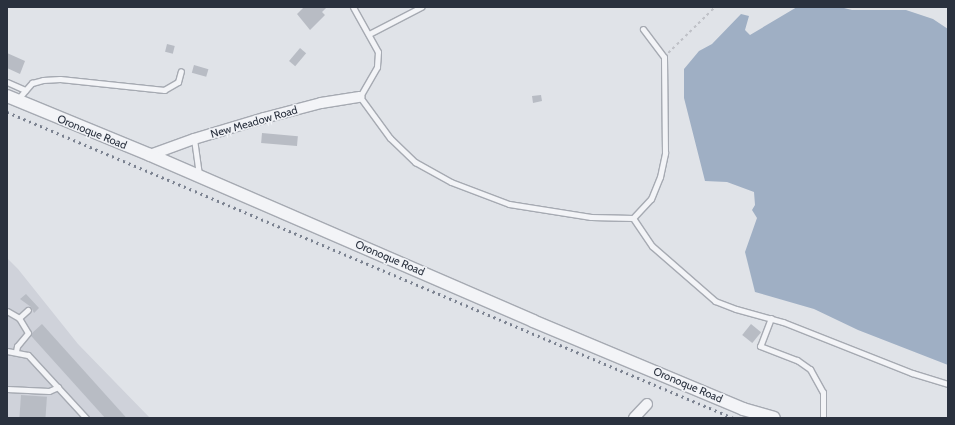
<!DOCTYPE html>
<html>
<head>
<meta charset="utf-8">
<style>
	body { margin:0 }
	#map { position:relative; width:955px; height:425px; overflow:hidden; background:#e0e3e8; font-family:Cabin,sans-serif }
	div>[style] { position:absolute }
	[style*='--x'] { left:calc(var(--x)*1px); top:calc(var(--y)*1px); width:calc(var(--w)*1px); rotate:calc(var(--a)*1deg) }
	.built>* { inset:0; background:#cfd2da }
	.water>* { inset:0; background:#9fafc4 }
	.building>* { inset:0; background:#b8bcc4; transform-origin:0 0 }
	.path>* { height:1.5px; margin-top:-0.75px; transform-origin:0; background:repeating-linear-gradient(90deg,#bfc1c7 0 3px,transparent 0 6px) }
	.roads { filter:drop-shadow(1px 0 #a6aab2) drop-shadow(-1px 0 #a6aab2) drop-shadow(0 1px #a6aab2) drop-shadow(0 -1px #a6aab2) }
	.service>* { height:5px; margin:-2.5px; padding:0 2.5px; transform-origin:2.5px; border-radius:2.5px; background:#f3f4f7 }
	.minor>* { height:10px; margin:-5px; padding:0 5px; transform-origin:5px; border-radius:5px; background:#f3f4f7 }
	.tertiary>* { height:12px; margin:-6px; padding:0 6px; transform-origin:6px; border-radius:6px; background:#f3f4f7 }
	.rail>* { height:2.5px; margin-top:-1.25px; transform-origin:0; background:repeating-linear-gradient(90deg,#7b8290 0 2px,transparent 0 6px) }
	span { translate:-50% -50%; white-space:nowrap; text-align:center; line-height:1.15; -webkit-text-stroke:3px #f0f2f6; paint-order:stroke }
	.street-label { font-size:11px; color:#2a313e }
	.frame { position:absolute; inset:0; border:8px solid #2a313e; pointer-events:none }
</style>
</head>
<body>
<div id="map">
	<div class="built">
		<i style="clip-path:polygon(7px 258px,18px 269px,78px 344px,150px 418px,7px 418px)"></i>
	</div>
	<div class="water">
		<i style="clip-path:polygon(797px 7px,840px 7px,852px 10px,906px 10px,933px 19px,948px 29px,948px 365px,858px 330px,814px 309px,755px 292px,745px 252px,757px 218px,752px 210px,755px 205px,754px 192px,727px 182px,705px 181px,684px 98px,684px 69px,699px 51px,712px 44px,741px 14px,749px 16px,745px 30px,750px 35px)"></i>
	</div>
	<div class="building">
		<i style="clip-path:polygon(304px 7px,327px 7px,322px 12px,325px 15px,310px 30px,297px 14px)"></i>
		<i style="left:167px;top:44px;width:8px;height:8px;rotate:14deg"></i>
		<i style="left:300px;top:48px;width:8px;height:17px;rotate:40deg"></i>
		<i style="clip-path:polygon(7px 53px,25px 61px,20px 74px,7px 68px)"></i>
		<i style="left:194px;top:65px;width:15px;height:8px;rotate:16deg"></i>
		<i style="clip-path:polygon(541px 95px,542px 101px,533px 103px,532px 96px)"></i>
		<i style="left:262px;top:133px;width:36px;height:10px;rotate:5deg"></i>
		<i style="clip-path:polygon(26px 294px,39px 308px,34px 313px,31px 307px,20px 299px)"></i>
		<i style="left:42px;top:324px;width:127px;height:16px;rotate:48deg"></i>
		<i style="left:751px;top:324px;width:13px;height:14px;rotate:39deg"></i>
		<i style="left:21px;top:395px;width:26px;height:23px;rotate:4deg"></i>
	</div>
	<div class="path">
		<i style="--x:668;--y:53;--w:66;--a:-44.4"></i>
	</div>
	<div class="roads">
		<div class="service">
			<i style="--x:353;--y:7;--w:51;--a:60.9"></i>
			<i style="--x:378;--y:52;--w:15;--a:94"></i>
			<i style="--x:377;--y:67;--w:34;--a:120"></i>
			<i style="--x:360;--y:97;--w:51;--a:53.8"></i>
			<i style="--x:390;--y:138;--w:35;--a:44"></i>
			<i style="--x:415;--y:162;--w:41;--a:29.1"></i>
			<i style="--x:451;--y:182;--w:62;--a:20.8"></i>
			<i style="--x:509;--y:204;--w:83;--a:9"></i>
			<i style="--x:591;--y:217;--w:42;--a:1.4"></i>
			<i style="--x:633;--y:218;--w:26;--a:-47"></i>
			<i style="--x:651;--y:199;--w:24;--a:-68"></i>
			<i style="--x:660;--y:177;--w:25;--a:-78"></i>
			<i style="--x:665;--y:153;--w:96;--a:-90.6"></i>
			<i style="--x:664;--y:57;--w:35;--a:-127"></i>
			<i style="--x:369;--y:34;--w:59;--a:-27.4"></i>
			<i style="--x:7;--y:82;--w:20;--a:24"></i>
			<i style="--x:17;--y:100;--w:23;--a:-49"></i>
			<i style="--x:32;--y:83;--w:11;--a:-15"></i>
			<i style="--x:43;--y:80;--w:17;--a:-3"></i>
			<i style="--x:60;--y:79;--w:105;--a:6"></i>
			<i style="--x:164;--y:90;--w:16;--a:-30"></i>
			<i style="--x:178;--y:82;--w:11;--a:-75"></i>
			<i style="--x:194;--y:139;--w:36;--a:82"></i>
			<i style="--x:633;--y:218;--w:34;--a:56"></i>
			<i style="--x:652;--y:246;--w:84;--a:41.1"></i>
			<i style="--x:715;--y:301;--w:22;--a:21"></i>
			<i style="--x:736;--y:309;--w:49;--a:15.5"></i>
			<i style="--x:783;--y:322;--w:139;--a:21.6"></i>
			<i style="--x:912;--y:373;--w:38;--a:17"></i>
			<i style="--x:7;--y:311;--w:14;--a:30"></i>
			<i style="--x:19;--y:318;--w:17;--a:59"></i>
			<i style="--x:28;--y:333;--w:17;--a:130"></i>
			<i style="--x:17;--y:346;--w:5;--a:101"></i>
			<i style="--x:19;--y:318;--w:12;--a:-42"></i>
			<i style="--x:771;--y:318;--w:30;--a:111"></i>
			<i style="--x:760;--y:346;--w:40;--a:21"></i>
			<i style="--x:797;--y:360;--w:16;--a:35"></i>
			<i style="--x:810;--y:369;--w:26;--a:61"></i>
			<i style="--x:823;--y:392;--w:26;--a:90"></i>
			<i style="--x:7;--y:351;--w:21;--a:11"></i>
			<i style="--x:28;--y:355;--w:86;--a:47.4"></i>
			<i style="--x:7;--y:389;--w:42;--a:2.7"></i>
			<i style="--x:49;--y:391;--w:10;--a:-24"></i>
		</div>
		<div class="minor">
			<i style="--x:150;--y:155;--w:47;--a:-20"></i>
			<i style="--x:194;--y:139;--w:73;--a:-16.7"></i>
			<i style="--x:264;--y:118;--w:59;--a:-14.7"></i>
			<i style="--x:321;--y:103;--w:39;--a:-9"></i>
			<i style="--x:634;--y:418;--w:19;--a:-47"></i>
		</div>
		<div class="tertiary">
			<i style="--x:7;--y:96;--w:155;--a:22.4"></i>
			<i style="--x:150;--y:155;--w:417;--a:23.4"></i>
			<i style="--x:533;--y:321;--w:228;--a:22.7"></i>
			<i style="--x:743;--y:409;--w:32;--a:16"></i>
		</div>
	</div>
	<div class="rail">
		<i style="--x:7;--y:112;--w:788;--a:22.85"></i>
	</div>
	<div class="street-label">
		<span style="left:254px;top:122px;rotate:-16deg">New Meadow Road</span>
		<span style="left:92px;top:132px;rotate:22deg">Oronoque Road</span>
		<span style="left:390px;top:258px;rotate:23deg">Oronoque Road</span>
		<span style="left:688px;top:385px;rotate:23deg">Oronoque Road</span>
	</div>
	<div class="frame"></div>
</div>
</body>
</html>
